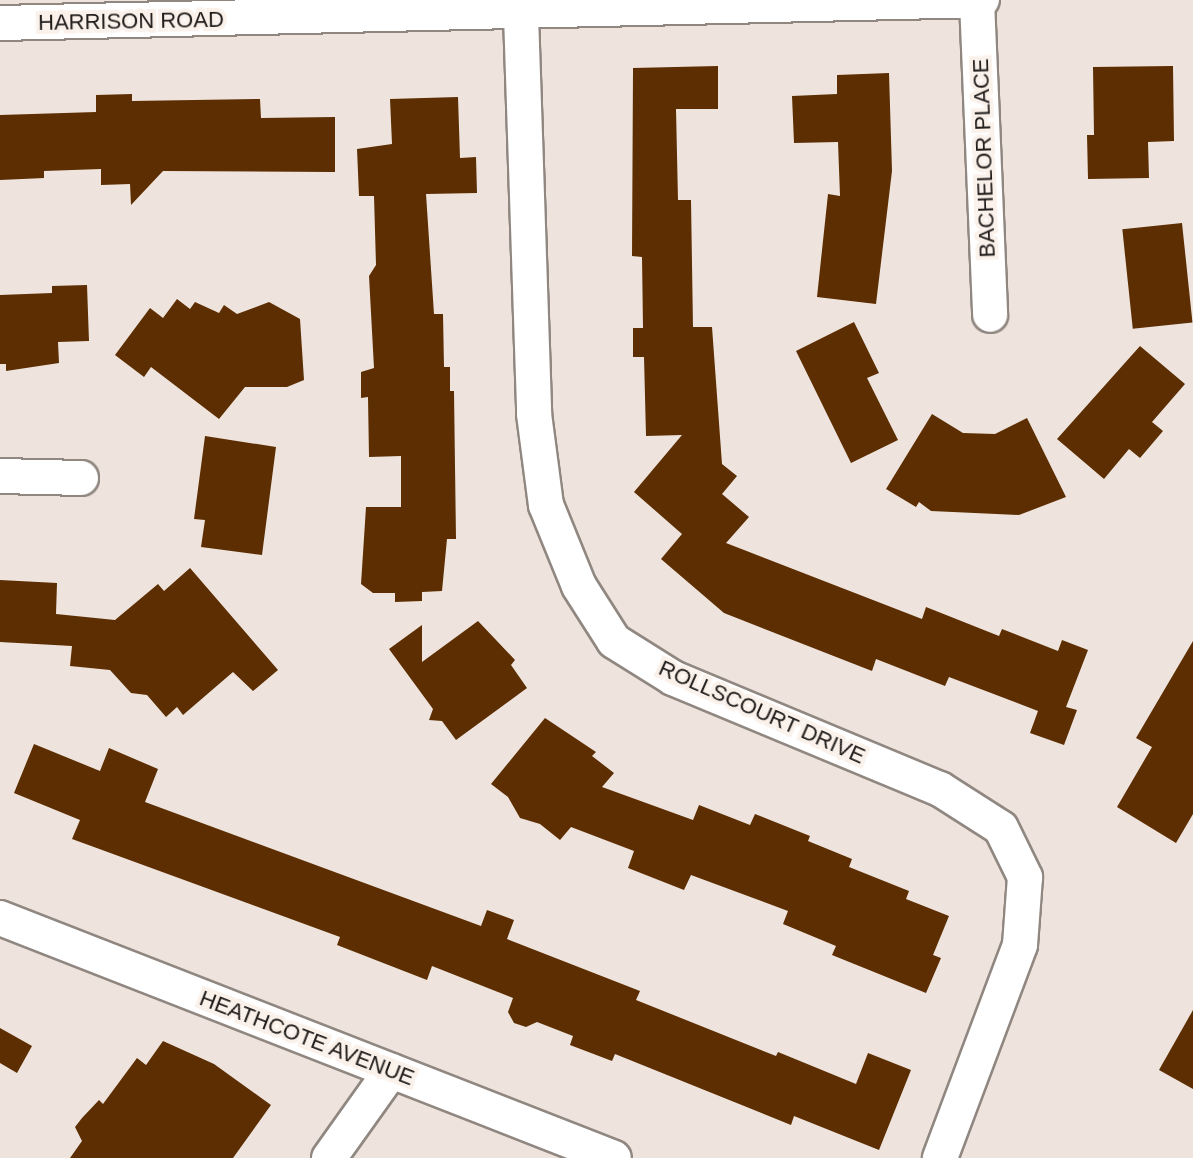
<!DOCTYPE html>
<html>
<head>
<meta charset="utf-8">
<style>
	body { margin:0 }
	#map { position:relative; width:1193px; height:1158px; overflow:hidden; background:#eee4dd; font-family:Helvetica,sans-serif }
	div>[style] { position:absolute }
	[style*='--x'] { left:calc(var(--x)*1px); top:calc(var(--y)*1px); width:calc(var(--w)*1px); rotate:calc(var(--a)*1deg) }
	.building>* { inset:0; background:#5c2e01; transform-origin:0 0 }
	.roads { filter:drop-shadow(2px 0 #908781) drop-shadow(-2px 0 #908781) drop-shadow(0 2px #908781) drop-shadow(0 -2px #908781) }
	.minor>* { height:34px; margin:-17px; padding:0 17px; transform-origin:17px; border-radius:17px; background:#fff }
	span { translate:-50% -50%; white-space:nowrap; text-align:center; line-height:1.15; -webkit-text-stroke:8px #fbf1eb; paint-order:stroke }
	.street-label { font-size:22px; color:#1e1b19 }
</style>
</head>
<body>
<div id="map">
	<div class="building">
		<i style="clip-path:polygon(718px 66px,718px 109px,676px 109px,678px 200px,691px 200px,693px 327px,712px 327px,722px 464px,737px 476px,722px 494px,749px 517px,726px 543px,922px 619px,926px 607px,999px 636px,1002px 629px,1058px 651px,1062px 640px,1088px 650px,1066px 707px,1077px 710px,1064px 745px,1030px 733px,1038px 711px,949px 677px,945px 686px,876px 659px,872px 671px,724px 613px,661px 559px,682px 534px,634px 492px,682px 435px,646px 436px,644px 357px,633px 357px,633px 328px,643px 328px,642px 257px,632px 256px,633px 68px)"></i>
		<i style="clip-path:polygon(1173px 66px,1174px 141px,1148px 142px,1149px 178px,1088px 179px,1087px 135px,1094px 135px,1093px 67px)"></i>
		<i style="clip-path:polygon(889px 73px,892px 171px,876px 304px,817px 297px,828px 194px,840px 196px,838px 142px,794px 143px,792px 96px,837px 94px,837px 75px)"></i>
		<i style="clip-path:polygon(132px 94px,132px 101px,260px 99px,261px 118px,335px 117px,335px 172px,163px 171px,131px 205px,130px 184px,101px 185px,101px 169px,44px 171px,44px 178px,0 180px,0 115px,96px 112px,96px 95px)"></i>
		<i style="clip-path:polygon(458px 97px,460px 158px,476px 157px,477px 193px,426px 194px,434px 314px,443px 314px,444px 367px,450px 367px,450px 391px,454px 391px,456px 539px,447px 539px,442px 591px,422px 592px,422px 601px,395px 602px,395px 593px,373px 593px,361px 584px,366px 507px,401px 507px,401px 456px,369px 457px,368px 397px,361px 398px,361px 372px,374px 368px,369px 276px,376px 265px,374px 196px,359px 196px,357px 149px,392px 144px,390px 99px)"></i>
		<i style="left:1182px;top:223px;width:100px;height:60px;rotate:84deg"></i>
		<i style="clip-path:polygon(87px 285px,89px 341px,58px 342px,59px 363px,6px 371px,6px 364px,0 364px,0 295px,52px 293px,52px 286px)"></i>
		<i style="clip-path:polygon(177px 299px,190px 309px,195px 302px,219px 313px,224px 305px,237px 314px,269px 302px,300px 319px,304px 380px,287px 387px,245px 387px,219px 419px,151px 367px,144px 377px,115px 355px,150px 308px,163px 318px)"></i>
		<i style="clip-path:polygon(854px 322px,879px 373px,867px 378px,898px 440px,851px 463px,796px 351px)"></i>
		<i style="clip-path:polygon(1140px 346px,1185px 384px,1152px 422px,1163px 431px,1140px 458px,1129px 449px,1104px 479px,1057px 439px)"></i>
		<i style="clip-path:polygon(932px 414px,963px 433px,995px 434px,1027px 418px,1066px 497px,1019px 515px,931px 511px,919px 502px,916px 507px,886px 489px)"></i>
		<i style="clip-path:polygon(205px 436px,276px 447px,262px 555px,201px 547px,205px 520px,194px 519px)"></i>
		<i style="clip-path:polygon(190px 568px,278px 670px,253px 691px,233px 672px,183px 715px,177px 707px,166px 717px,147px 695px,131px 693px,110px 670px,70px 666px,72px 646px,0 642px,0 580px,57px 583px,56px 614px,115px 620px,158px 584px,164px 591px)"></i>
		<i style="clip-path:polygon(478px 621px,515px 660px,511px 665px,527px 688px,456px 740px,442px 721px,429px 720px,433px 709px,389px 649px,422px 625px,422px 662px)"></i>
		<i style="clip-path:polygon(1193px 641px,1193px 814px,1176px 843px,1117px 807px,1152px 747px,1136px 738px)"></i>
		<i style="clip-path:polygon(545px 718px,596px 752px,592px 756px,614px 773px,602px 787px,693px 820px,699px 805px,750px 825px,755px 814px,810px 836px,808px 841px,852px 859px,849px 867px,909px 891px,906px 899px,949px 916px,933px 955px,941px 958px,926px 993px,832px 955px,836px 946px,783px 924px,788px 911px,691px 875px,684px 890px,628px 868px,634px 851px,571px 827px,560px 840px,540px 824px,520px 818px,508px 797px,491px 784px)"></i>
		<i style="clip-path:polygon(34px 744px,100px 771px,109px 748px,158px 769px,145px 802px,481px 926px,487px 910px,514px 920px,507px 939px,640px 991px,636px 1000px,776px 1056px,778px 1052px,856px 1084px,868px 1053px,911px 1070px,879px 1150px,794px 1116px,791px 1125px,615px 1054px,612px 1061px,570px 1045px,573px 1036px,537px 1022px,526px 1027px,514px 1023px,508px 1012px,513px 998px,432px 966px,427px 980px,337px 945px,340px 937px,72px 839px,80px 820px,14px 793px)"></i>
		<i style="clip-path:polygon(1193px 1010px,1193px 1089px,1159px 1070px)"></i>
		<i style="clip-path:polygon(0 1028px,32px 1046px,17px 1073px,0 1063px)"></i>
		<i style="clip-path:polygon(163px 1041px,214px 1064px,271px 1105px,233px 1158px,70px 1158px,82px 1141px,75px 1127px,82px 1118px,99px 1100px,103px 1104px,137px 1058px,146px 1065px)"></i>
	</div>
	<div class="roads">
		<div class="minor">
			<i style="--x:977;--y:1;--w:314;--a:87.6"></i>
			<i style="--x:521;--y:15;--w:399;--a:88.1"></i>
			<i style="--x:534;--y:414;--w:92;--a:82.5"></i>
			<i style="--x:546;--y:505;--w:87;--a:67.8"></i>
			<i style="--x:579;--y:586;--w:65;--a:57.5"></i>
			<i style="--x:614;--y:641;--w:70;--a:32.1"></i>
			<i style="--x:673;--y:678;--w:289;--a:22.6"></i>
			<i style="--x:940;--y:789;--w:72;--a:32.6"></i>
			<i style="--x:1001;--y:828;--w:55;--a:63.9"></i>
			<i style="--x:1025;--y:877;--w:68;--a:94.2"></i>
			<i style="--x:1020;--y:945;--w:228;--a:110.6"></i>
			<i style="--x:0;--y:23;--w:982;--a:-1.34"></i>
			<i style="--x:0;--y:476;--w:81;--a:1.4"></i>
			<i style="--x:0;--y:918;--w:659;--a:21.35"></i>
			<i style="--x:329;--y:1158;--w:107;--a:-54.5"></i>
		</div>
	</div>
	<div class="street-label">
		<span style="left:131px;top:21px;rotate:-1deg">HARRISON ROAD</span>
		<span style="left:984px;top:158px;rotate:-92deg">BACHELOR PLACE</span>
		<span style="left:762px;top:712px;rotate:24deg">ROLLSCOURT DRIVE</span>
		<span style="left:307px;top:1038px;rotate:21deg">HEATHCOTE AVENUE</span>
	</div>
</div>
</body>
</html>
